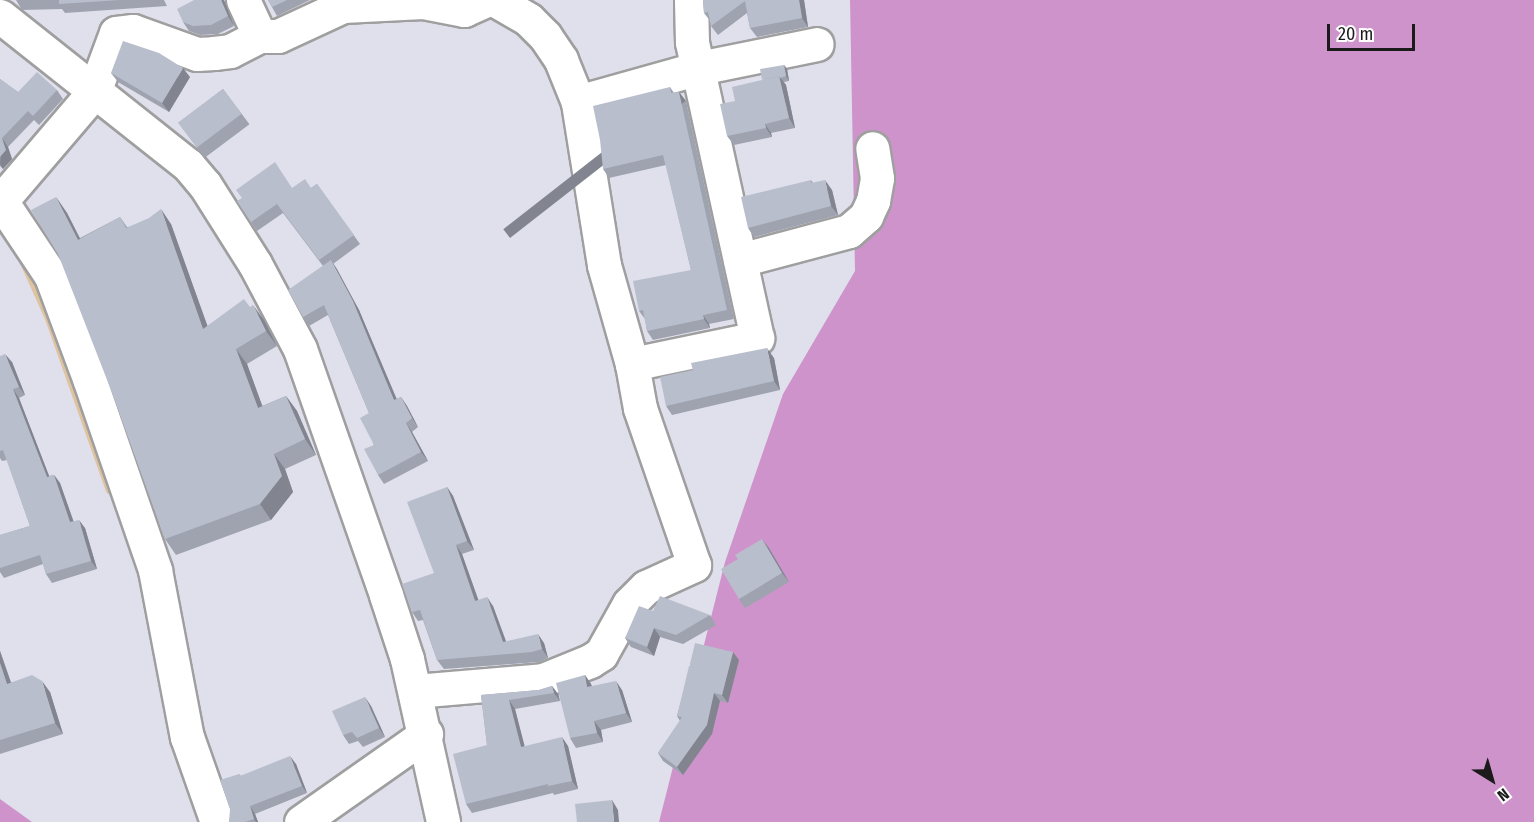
<!DOCTYPE html>
<html>
<head>
<meta charset="utf-8">
<style>
	body { margin:0 }
	#map { position:relative; width:1534px; height:822px; overflow:hidden; background:#e0e0ed; font-family:"Fira Sans Condensed",sans-serif }
	div>[style] { position:absolute }
	[style*='--x'] { left:calc(var(--x)*1px); top:calc(var(--y)*1px); width:calc(var(--w)*1px); rotate:calc(var(--a)*1deg) }
	.forest>* { inset:0; background:#cf93cb }
	.stream>* { height:9px; margin:-4.5px; padding:0 4.5px; transform-origin:4.5px; border-radius:4.5px; background:#dec39e }
	.roads { filter:drop-shadow(2px 0 #9f9f9f) drop-shadow(-2px 0 #9f9f9f) drop-shadow(0 2px #9f9f9f) drop-shadow(0 -2px #9f9f9f) }
	.minor>* { height:33px; margin:-16.5px; padding:0 16.5px; transform-origin:16.5px; border-radius:16.5px; background:#fff }
	.wall>* { inset:0; background:#9fa3b0; transform-origin:0 0 }
	.shaded-wall>* { inset:0; background:#828590; transform-origin:0 0 }
	.building>* { inset:0; background:#b9becd; transform-origin:0 0 }
	span { translate:-50% -50%; white-space:nowrap; text-align:center; line-height:1.15; -webkit-text-stroke:6px #fff; paint-order:stroke }
	.north { position:absolute; left:1462px; top:750px; width:60px; height:60px; -webkit-text-stroke:4px #fff; paint-order:stroke; rotate:143deg; font-size:16px; font-weight:700; line-height:24px; text-align:center; color:#1b1b1b }
	.north::after { content:''; display:block; margin:auto; width:21px; height:27px; background:#1b1b1b; clip-path:polygon(50% 0,100% 100%,50% 72%,0 100%) }
	.scale { position:absolute; left:1327px; top:24px; width:88px; height:27px; box-sizing:border-box; border:3px solid #1b1b1b; border-top:0; padding-left:8px; font-size:18px; line-height:21px; white-space:nowrap; color:#1b1b1b; -webkit-text-stroke:4px #fff; paint-order:stroke }
</style>
</head>
<body>
<div id="map">
	<div class="forest">
		<i style="clip-path:polygon(850px 0,1534px 0,1534px 822px,659px 822px,725px 562px,783px 394px,855px 271px)"></i>
		<i style="clip-path:polygon(0 799px,32px 822px,0 822px)"></i>
	</div>
	<div class="stream">
		<i style="--x:24;--y:262;--w:61;--a:65.9"></i>
		<i style="--x:49;--y:318;--w:182;--a:70.5"></i>
	</div>
	<div class="roads">
		<div class="minor">
			<i style="--x:243;--y:0;--w:40;--a:65"></i>
			<i style="--x:341;--y:0;--w:6;--a:72"></i>
			<i style="--x:343;--y:6;--w:80;--a:-2.9"></i>
			<i style="--x:423;--y:2;--w:42;--a:11"></i>
			<i style="--x:464;--y:10;--w:24;--a:-24"></i>
			<i style="--x:495;--y:0;--w:39;--a:30"></i>
			<i style="--x:529;--y:20;--w:23;--a:45"></i>
			<i style="--x:545;--y:36;--w:29;--a:56"></i>
			<i style="--x:561;--y:60;--w:45;--a:68"></i>
			<i style="--x:0;--y:16;--w:240;--a:38.4"></i>
			<i style="--x:188;--y:165;--w:26;--a:50"></i>
			<i style="--x:205;--y:185;--w:93;--a:57.7"></i>
			<i style="--x:255;--y:264;--w:96;--a:62.1"></i>
			<i style="--x:300;--y:349;--w:261;--a:70.7"></i>
			<i style="--x:386;--y:595;--w:67;--a:71.8"></i>
			<i style="--x:407;--y:659;--w:167;--a:77.5"></i>
			<i style="--x:1;--y:201;--w:90;--a:56.3"></i>
			<i style="--x:51;--y:276;--w:112;--a:69.6"></i>
			<i style="--x:90;--y:381;--w:200;--a:71"></i>
			<i style="--x:155;--y:570;--w:170;--a:79.2"></i>
			<i style="--x:187;--y:737;--w:90;--a:70.6"></i>
			<i style="--x:0;--y:202;--w:145;--a:-49.5"></i>
			<i style="--x:94;--y:92;--w:63;--a:-69.6"></i>
			<i style="--x:116;--y:33;--w:17;--a:-7"></i>
			<i style="--x:133;--y:31;--w:68;--a:19.8"></i>
			<i style="--x:197;--y:54;--w:17;--a:-3"></i>
			<i style="--x:214;--y:53;--w:16;--a:-7"></i>
			<i style="--x:230;--y:51;--w:34;--a:-27"></i>
			<i style="--x:260;--y:36;--w:18;--a:0"></i>
			<i style="--x:278;--y:36;--w:72;--a:-24.8"></i>
			<i style="--x:740;--y:260;--w:113;--a:-14.9"></i>
			<i style="--x:849;--y:231;--w:23;--a:-41"></i>
			<i style="--x:866;--y:216;--w:17;--a:-65"></i>
			<i style="--x:873;--y:201;--w:23;--a:-80"></i>
			<i style="--x:877;--y:178;--w:30;--a:-99"></i>
			<i style="--x:632;--y:364;--w:128;--a:-11.7"></i>
			<i style="--x:757;--y:338;--w:303;--a:-102.4"></i>
			<i style="--x:692;--y:42;--w:42;--a:-91.4"></i>
			<i style="--x:415;--y:691;--w:128;--a:-4.9"></i>
			<i style="--x:543;--y:680;--w:51;--a:-22"></i>
			<i style="--x:590;--y:661;--w:13;--a:-32"></i>
			<i style="--x:601;--y:654;--w:57;--a:-60.8"></i>
			<i style="--x:629;--y:604;--w:24;--a:-45"></i>
			<i style="--x:646;--y:587;--w:53;--a:-24.6"></i>
			<i style="--x:694;--y:565;--w:166;--a:-109"></i>
			<i style="--x:640;--y:408;--w:45;--a:-100.3"></i>
			<i style="--x:632;--y:364;--w:103;--a:-105.8"></i>
			<i style="--x:604;--y:265;--w:165;--a:-99.1"></i>
			<i style="--x:578;--y:102;--w:126;--a:-15.7"></i>
			<i style="--x:699;--y:68;--w:120;--a:-11.5"></i>
			<i style="--x:301;--y:822;--w:153;--a:-35.1"></i>
		</div>
	</div>
	<div class="wall">
		<i style="clip-path:polygon(16px 0,164px 0,167px 6px,65px 13px,62px 9px,22px 10px)"></i>
		<i style="clip-path:polygon(224px 0,234px 26px,218px 34px,200px 35px,189px 31px,183px 22px)"></i>
		<i style="clip-path:polygon(268px 0,310px 0,277px 16px)"></i>
		<i style="clip-path:polygon(703px 0,804px 0,808px 27px,757px 37px,750px 28px,747px 13px,718px 35px,711px 26px,711px 22px,704px 13px)"></i>
		<i style="clip-path:polygon(784px 65px,787px 69px,789px 81px,784px 82px,786px 85px,795px 128px,771px 133px,772px 137px,734px 145px,727px 136px,735px 101px)"></i>
		<i style="clip-path:polygon(111px 73px,190px 77px,169px 112px,118px 82px)"></i>
		<i style="clip-path:polygon(0 79px,18px 92px,57px 90px,63px 99px,39px 125px,34px 120px,8px 147px,12px 159px,3px 169px,0 166px)"></i>
		<i style="clip-path:polygon(670px 87px,674px 93px,679px 92px,686px 101px,734px 319px,709px 324px,710px 328px,653px 340px,647px 331px,645px 319px,639px 311px,691px 270px,666px 165px,609px 178px,603px 169px)"></i>
		<i style="left:223px;top:89px;width:44px;height:56px;rotate:53deg"></i>
		<i style="clip-path:polygon(811px 180px,813px 183px,832px 190px,838px 215px,754px 237px,748px 228px)"></i>
		<i style="clip-path:polygon(317px 184px,360px 244px,333px 264px,359px 310px,396px 399px,401px 397px,407px 406px,418px 427px,412px 432px,428px 461px,384px 484px,378px 475px,369px 413px,328px 315px,309px 326px,303px 317px,323px 266px,283px 213px,257px 231px,237px 201px,292px 188px,311px 188px)"></i>
		<i style="clip-path:polygon(56px 197px,67px 213px,80px 238px,120px 217px,127px 227px,171px 224px,207px 326px,250px 307px,264px 320px,277px 346px,247px 364px,262px 406px,286px 396px,297px 411px,316px 455px,285px 469px,293px 492px,271px 520px,176px 555px,165px 539px)"></i>
		<i style="clip-path:polygon(0 356px,12px 362px,25px 395px,19px 398px,49px 476px,54px 475px,60px 483px,73px 521px,85px 528px,97px 569px,52px 583px,46px 574px,43px 564px,4px 578px,0 572px,0 535px,30px 526px,7px 460px,2px 461px,0 458px)"></i>
		<i style="clip-path:polygon(774px 358px,780px 390px,672px 415px,666px 406px)"></i>
		<i style="clip-path:polygon(447px 487px,453px 496px,474px 550px,462px 554px,478px 600px,493px 606px,506px 642px,544px 643px,548px 658px,539px 662px,444px 669px,437px 660px,423px 620px,418px 621px,412px 612px,434px 573px)"></i>
		<i style="clip-path:polygon(762px 539px,789px 582px,745px 608px,739px 599px,738px 559px)"></i>
		<i style="clip-path:polygon(653px 611px,710px 615px,716px 625px,683px 644px,660px 637px,654px 656px,631px 647px,625px 638px)"></i>
		<i style="clip-path:polygon(0 651px,11px 682px,50px 692px,63px 734px,0 754px)"></i>
		<i style="clip-path:polygon(739px 660px,728px 703px,720px 701px,712px 734px,683px 775px,663px 761px,658px 753px,680px 721px,677px 716px,691px 665px,690px 664px)"></i>
		<i style="clip-path:polygon(585px 675px,591px 684px,592px 686px,622px 690px,632px 722px,601px 730px,603px 742px,576px 748px,570px 738px)"></i>
		<i style="clip-path:polygon(552px 686px,558px 694px,560px 701px,515px 709px,524px 746px,568px 746px,578px 789px,554px 795px,553px 793px,472px 813px,466px 804px,487px 745px,481px 695px,539px 690px)"></i>
		<i style="clip-path:polygon(371px 706px,385px 737px,363px 747px,358px 741px,349px 744px,343px 735px)"></i>
		<i style="clip-path:polygon(296px 764px,307px 793px,255px 814px,258px 822px,229px 822px,239px 774px,241px 776px)"></i>
	</div>
	<div class="shaded-wall">
		<i style="clip-path:polygon(221px 0,224px 0,234px 26px,228px 16px)"></i>
		<i style="clip-path:polygon(799px 0,804px 0,808px 27px,802px 18px)"></i>
		<i style="clip-path:polygon(784px 65px,787px 69px,789px 81px,786px 76px)"></i>
		<i style="clip-path:polygon(183px 68px,190px 77px,169px 112px,162px 103px)"></i>
		<i style="clip-path:polygon(779px 76px,786px 85px,795px 128px,789px 118px)"></i>
		<i style="left:679px;top:92px;width:11px;height:223px;rotate:52deg"></i>
		<i style="clip-path:polygon(765px 124px,771px 133px,772px 137px,766px 128px)"></i>
		<i style="clip-path:polygon(2px 138px,8px 147px,12px 159px,3px 169px,0 164px)"></i>
		<i style="clip-path:polygon(825px 180px,832px 190px,838px 215px,831px 206px)"></i>
		<i style="clip-path:polygon(56px 197px,67px 213px,88px 255px,78px 240px)"></i>
		<i style="clip-path:polygon(161px 209px,171px 224px,214px 344px,203px 329px)"></i>
		<i style="clip-path:polygon(331px 260px,337px 269px,359px 310px,401px 409px,394px 400px)"></i>
		<i style="clip-path:polygon(253px 305px,264px 320px,277px 346px,266px 331px)"></i>
		<i style="clip-path:polygon(703px 315px,709px 324px,710px 328px,704px 319px)"></i>
		<i style="clip-path:polygon(767px 348px,774px 358px,780px 390px,774px 381px)"></i>
		<i style="clip-path:polygon(236px 349px,247px 364px,269px 424px,258px 408px)"></i>
		<i style="clip-path:polygon(5px 354px,12px 362px,25px 395px,19px 387px)"></i>
		<i style="clip-path:polygon(13px 389px,19px 398px,53px 486px,47px 477px)"></i>
		<i style="clip-path:polygon(286px 396px,297px 411px,316px 455px,305px 439px)"></i>
		<i style="clip-path:polygon(401px 397px,407px 406px,418px 427px,412px 418px)"></i>
		<i style="clip-path:polygon(406px 423px,412px 432px,428px 461px,421px 452px)"></i>
		<i style="clip-path:polygon(274px 454px,285px 469px,293px 492px,271px 520px,260px 504px)"></i>
		<i style="clip-path:polygon(54px 475px,60px 483px,77px 531px,70px 522px)"></i>
		<i style="clip-path:polygon(447px 487px,453px 496px,474px 550px,467px 541px)"></i>
		<i style="clip-path:polygon(79px 520px,85px 528px,97px 569px,91px 561px)"></i>
		<i style="clip-path:polygon(762px 539px,769px 548px,789px 582px,782px 573px)"></i>
		<i style="clip-path:polygon(456px 545px,462px 554px,482px 610px,475px 601px)"></i>
		<i style="clip-path:polygon(487px 597px,493px 606px,510px 652px,503px 642px)"></i>
		<i style="clip-path:polygon(654px 628px,660px 637px,654px 656px,647px 647px)"></i>
		<i style="clip-path:polygon(538px 634px,544px 643px,548px 658px,542px 649px)"></i>
		<i style="clip-path:polygon(0 651px,15px 695px,7px 684px,0 663px)"></i>
		<i style="clip-path:polygon(733px 652px,739px 660px,728px 703px,722px 695px)"></i>
		<i style="clip-path:polygon(585px 675px,591px 684px,594px 696px,587px 687px)"></i>
		<i style="clip-path:polygon(42px 681px,50px 692px,63px 734px,55px 723px)"></i>
		<i style="clip-path:polygon(616px 681px,622px 690px,632px 722px,626px 713px)"></i>
		<i style="clip-path:polygon(552px 686px,558px 694px,560px 701px,554px 693px)"></i>
		<i style="clip-path:polygon(714px 693px,720px 701px,712px 734px,683px 775px,677px 767px)"></i>
		<i style="clip-path:polygon(365px 697px,371px 706px,385px 737px,379px 728px)"></i>
		<i style="clip-path:polygon(509px 700px,515px 709px,527px 755px,521px 747px)"></i>
		<i style="clip-path:polygon(594px 721px,601px 730px,603px 742px,597px 733px)"></i>
		<i style="clip-path:polygon(562px 737px,568px 746px,578px 789px,572px 781px)"></i>
		<i style="clip-path:polygon(290px 756px,296px 764px,307px 793px,302px 786px)"></i>
		<i style="clip-path:polygon(612px 800px,618px 810px,619px 822px,614px 822px)"></i>
		<i style="clip-path:polygon(250px 806px,255px 814px,258px 822px,256px 822px,254px 819px)"></i>
	</div>
	<div class="building">
		<i style="clip-path:polygon(59px 0,120px 0,59px 4px)"></i>
		<i style="clip-path:polygon(194px 0,221px 0,228px 16px,211px 25px,193px 26px,183px 22px,177px 9px)"></i>
		<i style="clip-path:polygon(268px 0,287px 0,272px 7px)"></i>
		<i style="clip-path:polygon(703px 0,799px 0,802px 18px,750px 28px,745px 1px,711px 26px,708px 12px,704px 13px)"></i>
		<i style="clip-path:polygon(123px 41px,159px 53px,183px 68px,162px 103px,111px 73px)"></i>
		<i style="clip-path:polygon(784px 65px,786px 76px,780px 78px,779px 76px,762px 80px,760px 69px)"></i>
		<i style="clip-path:polygon(37px 72px,57px 90px,33px 116px,28px 111px,2px 138px,6px 150px,0 157px,0 79px,18px 92px)"></i>
		<i style="clip-path:polygon(779px 76px,789px 118px,765px 124px,766px 128px,727px 136px,720px 104px,735px 101px,732px 87px)"></i>
		<i style="clip-path:polygon(670px 87px,671px 93px,679px 92px,727px 310px,703px 315px,704px 319px,647px 331px,643px 310px,639px 311px,633px 281px,691px 270px,663px 155px,603px 169px,600px 140px,593px 106px)"></i>
		<i style="left:223px;top:89px;width:31px;height:56px;rotate:53deg"></i>
		<i style="clip-path:polygon(275px 162px,292px 188px,305px 179px,311px 188px,317px 184px,354px 235px,319px 260px,277px 204px,251px 222px,237px 201px,242px 198px,236px 190px)"></i>
		<i style="clip-path:polygon(811px 180px,811px 183px,825px 180px,831px 206px,748px 228px,741px 197px)"></i>
		<i style="clip-path:polygon(56px 197px,78px 240px,120px 217px,126px 228px,149px 218px,161px 209px,203px 329px,244px 299px,250px 307px,253px 305px,266px 331px,236px 349px,258px 408px,286px 396px,305px 439px,274px 454px,282px 476px,260px 504px,165px 539px,111px 390px,58px 254px,31px 210px)"></i>
		<i style="clip-path:polygon(331px 260px,353px 301px,394px 400px,401px 397px,412px 418px,406px 423px,421px 452px,378px 475px,364px 449px,374px 445px,360px 418px,369px 413px,324px 305px,303px 317px,288px 290px)"></i>
		<i style="clip-path:polygon(767px 348px,774px 381px,666px 406px,660px 377px,693px 370px,691px 363px)"></i>
		<i style="clip-path:polygon(5px 354px,19px 387px,13px 389px,47px 477px,54px 475px,70px 522px,79px 520px,91px 561px,46px 574px,40px 555px,0 568px,0 535px,30px 526px,3px 450px,0 451px,0 356px)"></i>
		<i style="clip-path:polygon(447px 487px,467px 541px,456px 545px,475px 601px,487px 597px,503px 642px,538px 634px,542px 649px,532px 652px,437px 660px,420px 610px,412px 612px,402px 584px,434px 573px,407px 502px)"></i>
		<i style="clip-path:polygon(762px 539px,782px 573px,739px 599px,721px 569px,738px 559px,735px 555px)"></i>
		<i style="clip-path:polygon(660px 596px,710px 615px,676px 635px,654px 628px,647px 647px,625px 638px,639px 606px,653px 611px)"></i>
		<i style="clip-path:polygon(695px 643px,733px 652px,722px 695px,714px 693px,707px 725px,677px 767px,658px 753px,682px 717px,677px 716px,689px 666px,692px 665px,690px 664px)"></i>
		<i style="clip-path:polygon(0 663px,7px 684px,32px 675px,42px 681px,55px 723px,0 740px)"></i>
		<i style="clip-path:polygon(585px 675px,587px 687px,616px 681px,626px 713px,594px 721px,597px 733px,570px 738px,556px 683px)"></i>
		<i style="clip-path:polygon(552px 686px,554px 693px,509px 700px,521px 747px,562px 737px,572px 781px,548px 786px,548px 784px,466px 804px,453px 754px,487px 745px,481px 695px,539px 690px)"></i>
		<i style="clip-path:polygon(365px 697px,379px 728px,357px 738px,352px 732px,343px 735px,332px 711px)"></i>
		<i style="clip-path:polygon(290px 756px,302px 786px,250px 806px,254px 819px,245px 822px,229px 822px,230px 809px,220px 780px,239px 774px,240px 776px)"></i>
		<i style="clip-path:polygon(612px 800px,614px 822px,577px 822px,575px 804px)"></i>
	</div>
	<div class="north">N</div>
	<div class="scale">20 m</div>
</div>
</body>
</html>
